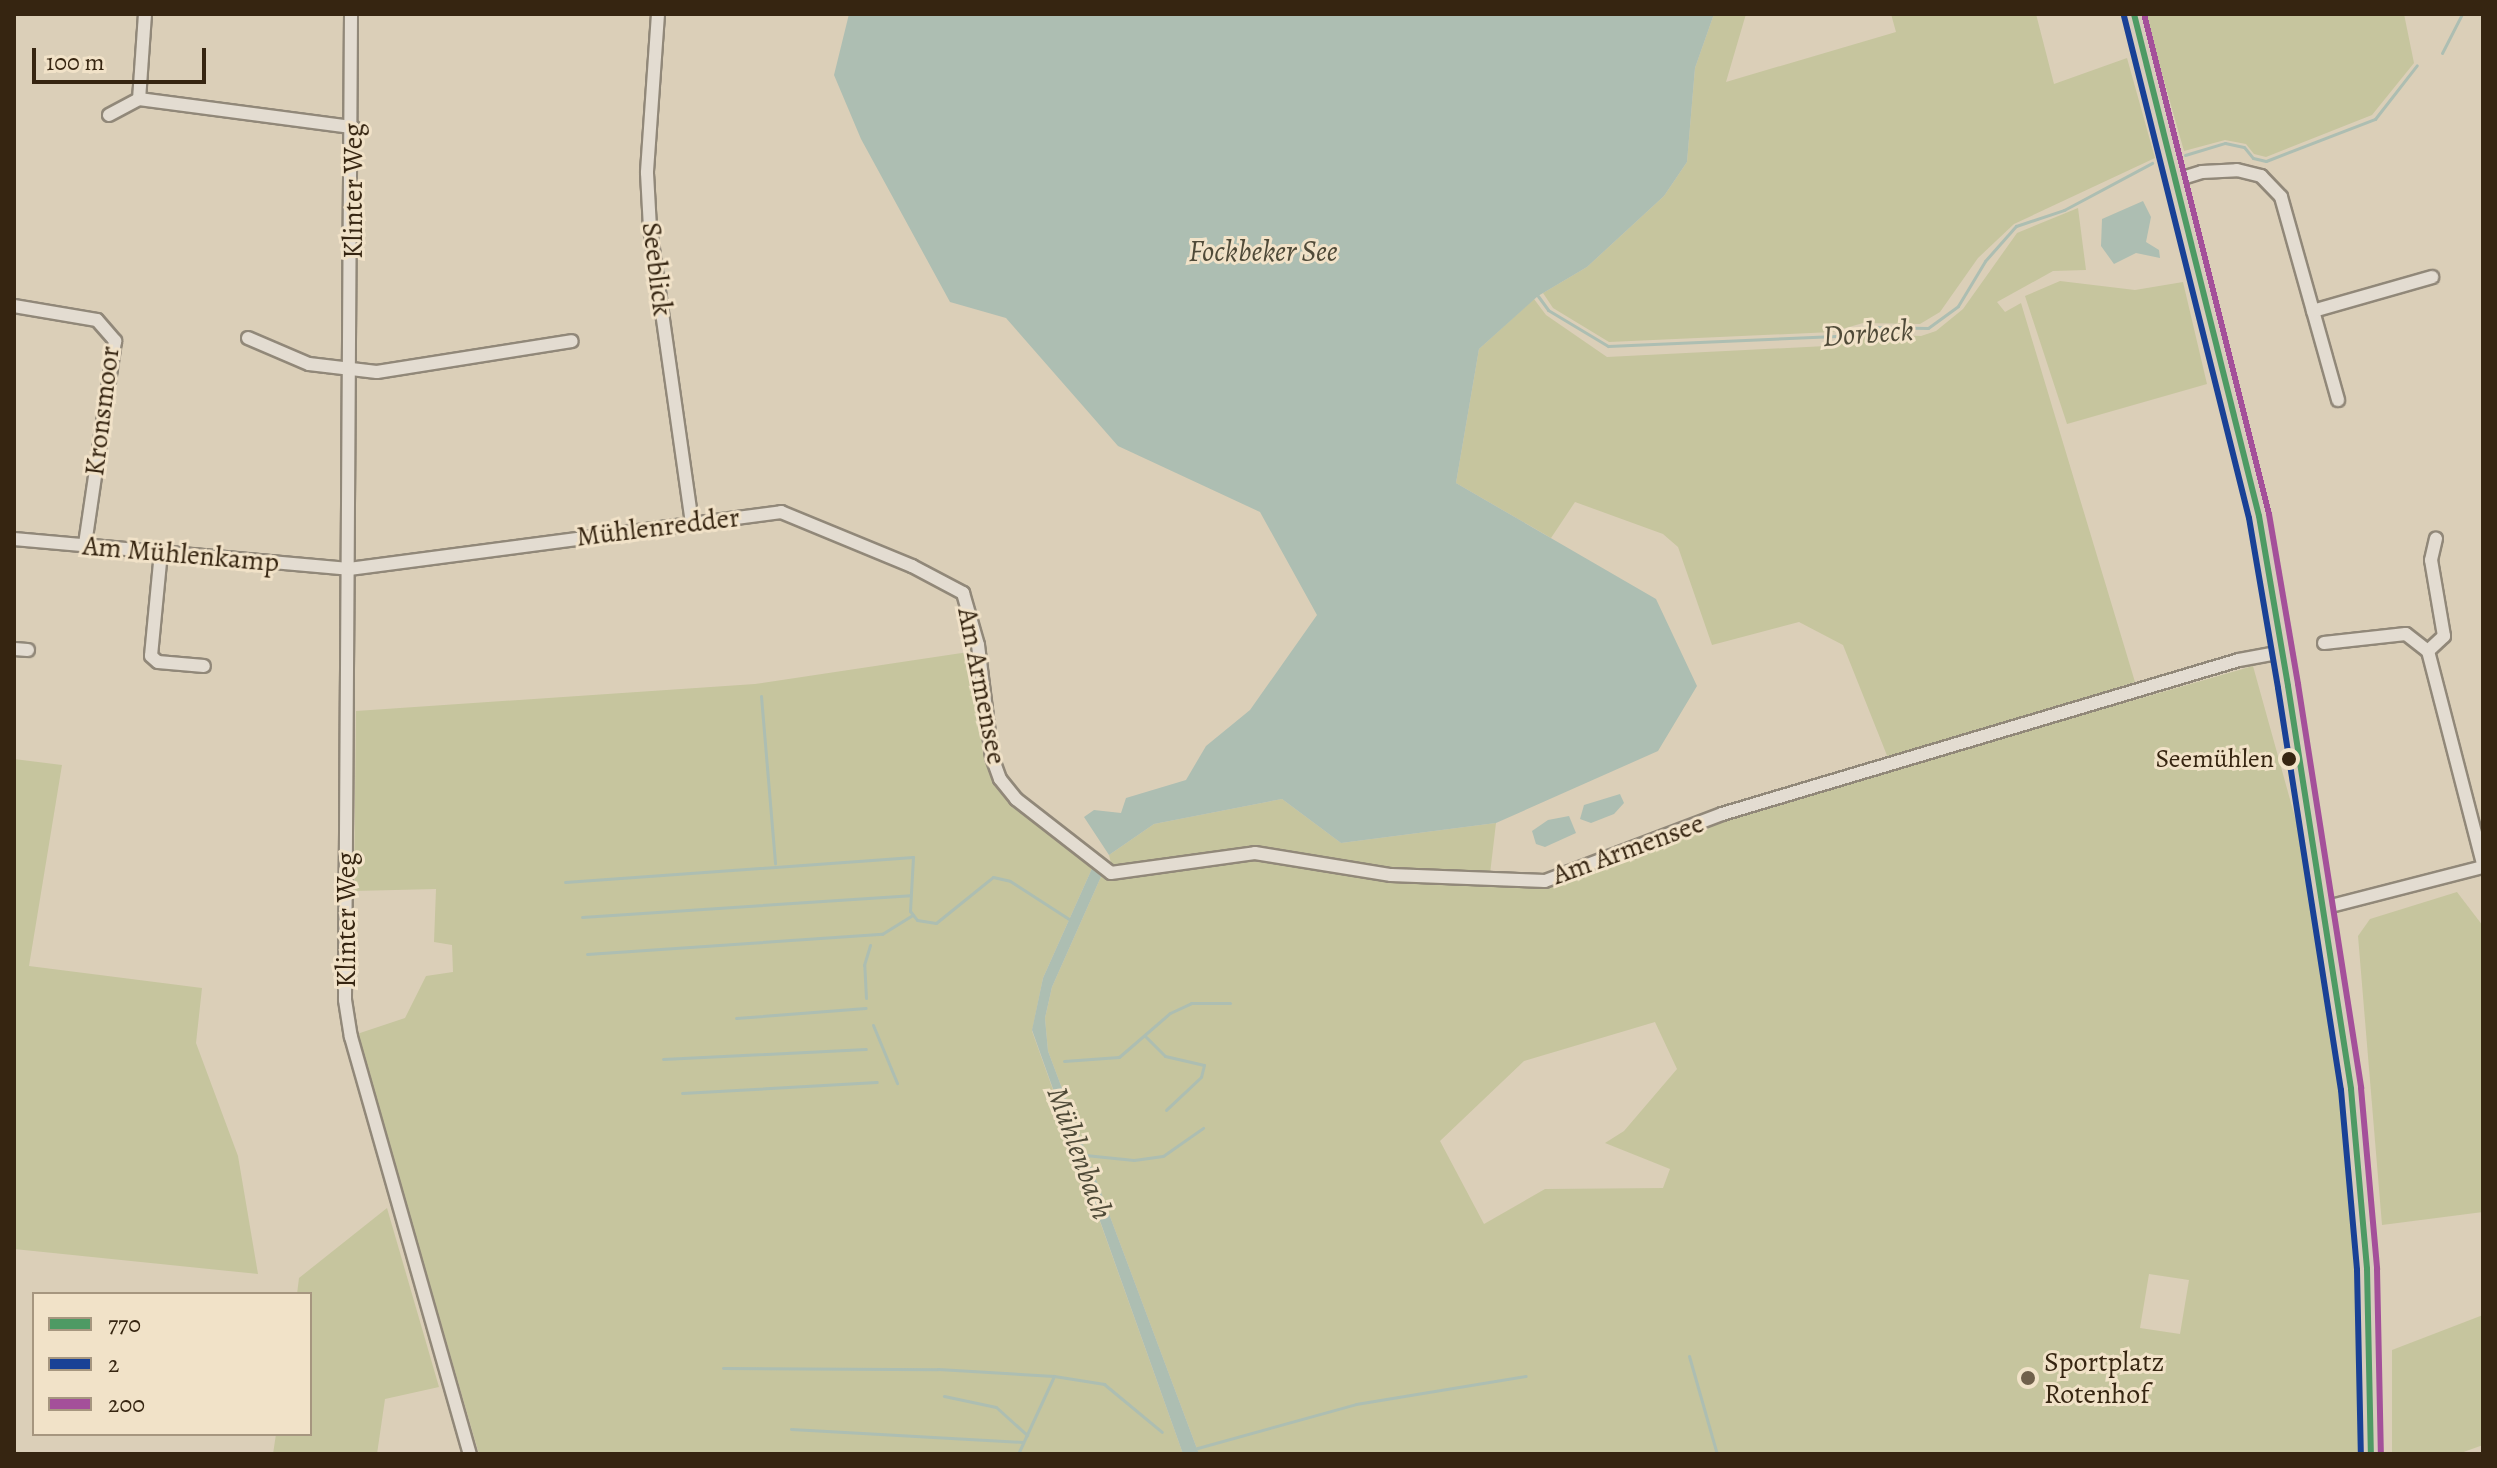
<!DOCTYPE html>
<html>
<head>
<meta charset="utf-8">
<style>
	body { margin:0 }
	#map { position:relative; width:2497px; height:1468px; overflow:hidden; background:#dbcfb8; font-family:Alegreya,serif }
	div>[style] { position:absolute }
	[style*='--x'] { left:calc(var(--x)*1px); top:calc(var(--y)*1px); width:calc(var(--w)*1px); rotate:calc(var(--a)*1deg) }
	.green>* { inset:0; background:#c6c59e }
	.water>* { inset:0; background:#adbeb2 }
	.stream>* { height:3px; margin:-1.5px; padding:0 1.5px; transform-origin:1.5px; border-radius:1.5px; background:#adbeb2 }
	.roads { filter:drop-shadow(2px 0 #918879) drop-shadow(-2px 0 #918879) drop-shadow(0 2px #918879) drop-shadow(0 -2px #918879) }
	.minor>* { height:12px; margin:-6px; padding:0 6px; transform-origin:6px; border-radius:6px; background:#e3dcd1 }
	.major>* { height:16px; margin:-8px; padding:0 8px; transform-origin:8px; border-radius:8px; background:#d7ccbc }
	.bus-1>* { height:6px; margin:-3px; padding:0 3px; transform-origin:3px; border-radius:3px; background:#4e9a64 }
	.bus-2>* { height:6px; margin:-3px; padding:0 3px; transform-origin:3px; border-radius:3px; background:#194196 }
	.bus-3>* { height:6px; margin:-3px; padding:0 3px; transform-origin:3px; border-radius:3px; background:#a4509a }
	.dots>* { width:22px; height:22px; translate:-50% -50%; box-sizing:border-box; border:4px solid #f1e2c8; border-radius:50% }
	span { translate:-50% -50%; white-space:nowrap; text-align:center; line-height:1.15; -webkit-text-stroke:6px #f1e2c8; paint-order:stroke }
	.bus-label { font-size:26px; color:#362511 }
	.right { translate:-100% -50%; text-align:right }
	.street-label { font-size:28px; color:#362511 }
	.poi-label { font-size:28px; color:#362511 }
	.left { translate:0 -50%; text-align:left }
	.water-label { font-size:30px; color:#4f4a38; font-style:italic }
	.frame { position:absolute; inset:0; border:16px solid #362511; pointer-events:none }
	.legend { position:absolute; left:32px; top:1292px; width:280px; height:144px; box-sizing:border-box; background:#f1e2c8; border:2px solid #a6967f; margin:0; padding:10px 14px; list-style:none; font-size:24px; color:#362511 }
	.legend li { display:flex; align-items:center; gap:16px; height:40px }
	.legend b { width:40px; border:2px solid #a6967f }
	.scale { position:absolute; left:32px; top:48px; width:174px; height:36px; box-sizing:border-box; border:4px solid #362511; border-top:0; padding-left:10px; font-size:24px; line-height:28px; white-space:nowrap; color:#362511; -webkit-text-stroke:6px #f1e2c8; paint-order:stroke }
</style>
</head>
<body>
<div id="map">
	<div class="green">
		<i style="clip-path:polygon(1714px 14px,1746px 14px,1726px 82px,1896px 32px,1891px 14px,2036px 14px,2054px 84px,2127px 58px,2155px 158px,2014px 224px,1978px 258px,1940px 312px,1920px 324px,1863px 323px,1832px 332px,1609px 342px,1553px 308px,1543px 293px,1587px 267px,1664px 196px,1687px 162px,1695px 68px)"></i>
		<i style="clip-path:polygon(2145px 14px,2404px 14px,2414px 63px,2372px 115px,2266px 157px,2254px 154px,2246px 144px,2225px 140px,2184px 151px)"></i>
		<i style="clip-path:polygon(2078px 208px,2086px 270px,2053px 271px,1997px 302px,2005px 312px,2021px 303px,2135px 682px,1888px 758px,1843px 645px,1799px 622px,1712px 645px,1678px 547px,1663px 534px,1575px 502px,1551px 538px,1456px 483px,1479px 349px,1534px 299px,1546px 315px,1607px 357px,1826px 346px,1867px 334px,1921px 336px,1936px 331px,1963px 309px,2017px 233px)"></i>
		<i style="clip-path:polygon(2060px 281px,2135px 290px,2183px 282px,2207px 384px,2067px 424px,2025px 296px)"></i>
		<i style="clip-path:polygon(975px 651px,986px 759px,994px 782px,1014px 805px,1094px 864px,1043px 978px,1032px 1031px,1183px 1454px,479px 1454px,357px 1034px,405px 1018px,426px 976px,453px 972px,452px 945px,434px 942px,436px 889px,354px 891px,356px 711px,755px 684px)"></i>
		<i style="clip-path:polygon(evenodd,2253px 666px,2306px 857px,2341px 1088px,2362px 1378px,2364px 1447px,2359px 1454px,1199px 1454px,1048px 1051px,1045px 1018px,1052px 987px,1104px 870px,1254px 858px,1546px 884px,1723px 818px,2253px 666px,1655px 1022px,1677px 1069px,1624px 1131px,1605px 1143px,1670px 1169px,1663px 1188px,1545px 1189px,1484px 1224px,1440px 1141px,1524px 1061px,1655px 1022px,2253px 666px,2149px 1274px,2189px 1280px,2180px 1334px,2140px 1328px,2149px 1274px)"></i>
		<i style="clip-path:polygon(14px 759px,62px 765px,29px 966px,202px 988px,196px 1043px,238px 1156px,258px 1274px,14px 1249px)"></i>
		<i style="clip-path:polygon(1282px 799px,1341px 843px,1496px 823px,1490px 874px,1392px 871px,1255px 847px,1113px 871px,1109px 855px,1154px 824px)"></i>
		<i style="clip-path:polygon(2457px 892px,2483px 926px,2483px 1212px,2382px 1225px,2358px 936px,2370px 919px)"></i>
		<i style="clip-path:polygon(387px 1208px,439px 1387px,385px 1399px,377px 1454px,273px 1454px,276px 1434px,310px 1434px,310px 1294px,297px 1294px,299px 1278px)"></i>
		<i style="clip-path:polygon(2483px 1315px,2483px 1445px,2458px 1454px,2392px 1454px,2392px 1350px)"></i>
	</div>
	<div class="water">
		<i style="clip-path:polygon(849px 14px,1714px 14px,1695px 68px,1687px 162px,1664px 196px,1587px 267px,1538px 296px,1479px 349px,1456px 483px,1656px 599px,1697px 686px,1658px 751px,1496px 823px,1341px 843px,1282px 799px,1154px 824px,1109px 855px,1084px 817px,1094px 810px,1121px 813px,1126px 798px,1186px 780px,1206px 746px,1250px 710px,1317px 615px,1260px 512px,1118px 446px,1006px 318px,950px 302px,861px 139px,834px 75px)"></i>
		<i style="clip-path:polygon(2143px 201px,2151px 217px,2146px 242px,2159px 250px,2160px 258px,2136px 253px,2114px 264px,2101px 246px,2102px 219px)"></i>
		<i style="clip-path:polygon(1620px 794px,1624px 803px,1614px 814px,1591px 823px,1580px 819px,1584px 805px)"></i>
		<i style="clip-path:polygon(1569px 816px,1576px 833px,1545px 847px,1536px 844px,1532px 831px,1548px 820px)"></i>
		<i style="clip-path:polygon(1094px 864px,1104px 870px,1052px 987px,1045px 1018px,1048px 1051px,1199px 1454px,1183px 1454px,1032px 1030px,1043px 978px)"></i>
	</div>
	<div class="stream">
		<i style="--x:2442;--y:53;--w:44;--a:-62.9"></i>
		<i style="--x:2185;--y:155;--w:42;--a:-16.7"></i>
		<i style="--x:2225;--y:143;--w:19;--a:12"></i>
		<i style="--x:2244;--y:147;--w:14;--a:51"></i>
		<i style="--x:2253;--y:158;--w:13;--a:13"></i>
		<i style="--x:2266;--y:161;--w:117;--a:-21.1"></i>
		<i style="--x:2375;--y:119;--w:68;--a:-52.1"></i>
		<i style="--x:1538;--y:296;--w:17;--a:54"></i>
		<i style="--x:1548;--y:310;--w:70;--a:31"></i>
		<i style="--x:1608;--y:346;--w:228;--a:-2.5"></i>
		<i style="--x:1836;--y:336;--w:31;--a:-17"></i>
		<i style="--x:1866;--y:327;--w:62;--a:0.9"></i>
		<i style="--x:1928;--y:328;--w:37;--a:-36"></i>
		<i style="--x:1958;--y:306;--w:52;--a:-59"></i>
		<i style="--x:1985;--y:261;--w:47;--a:-48.5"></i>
		<i style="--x:2016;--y:226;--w:51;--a:-18.4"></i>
		<i style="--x:2064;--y:210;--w:100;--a:-28.1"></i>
		<i style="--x:761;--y:696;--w:168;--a:85.2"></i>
		<i style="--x:565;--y:882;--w:349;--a:-4.1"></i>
		<i style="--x:913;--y:857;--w:54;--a:93.2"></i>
		<i style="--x:910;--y:911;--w:11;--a:52"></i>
		<i style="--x:917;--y:920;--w:19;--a:9"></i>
		<i style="--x:936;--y:923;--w:73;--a:-38.9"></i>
		<i style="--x:993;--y:877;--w:17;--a:13"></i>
		<i style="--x:1010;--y:881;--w:70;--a:32.8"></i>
		<i style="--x:582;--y:917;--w:329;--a:-3.8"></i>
		<i style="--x:587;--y:954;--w:296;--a:-3.9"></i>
		<i style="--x:882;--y:934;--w:36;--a:-32"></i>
		<i style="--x:866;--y:998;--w:33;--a:-93"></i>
		<i style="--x:864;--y:965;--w:21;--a:-73"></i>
		<i style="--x:736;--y:1018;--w:130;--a:-4.4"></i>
		<i style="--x:873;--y:1025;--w:63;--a:67.5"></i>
		<i style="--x:1145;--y:1036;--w:28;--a:45"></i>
		<i style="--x:1165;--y:1056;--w:40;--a:13"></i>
		<i style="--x:1204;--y:1065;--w:12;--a:104"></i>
		<i style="--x:1201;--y:1077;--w:48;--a:136.7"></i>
		<i style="--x:663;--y:1059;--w:203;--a:-2.8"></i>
		<i style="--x:1064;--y:1061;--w:55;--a:-4.2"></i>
		<i style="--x:1119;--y:1057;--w:67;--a:-40.8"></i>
		<i style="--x:1170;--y:1013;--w:23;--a:-25"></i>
		<i style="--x:1191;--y:1003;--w:39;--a:0"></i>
		<i style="--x:682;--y:1093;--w:195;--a:-3.2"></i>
		<i style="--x:1085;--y:1155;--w:49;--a:5.8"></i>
		<i style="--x:1134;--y:1160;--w:29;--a:-8"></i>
		<i style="--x:1163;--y:1156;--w:49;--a:-35"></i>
		<i style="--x:1689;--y:1356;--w:102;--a:74.1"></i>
		<i style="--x:723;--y:1368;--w:215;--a:0.3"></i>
		<i style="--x:938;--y:1369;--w:116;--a:3.5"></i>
		<i style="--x:1054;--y:1376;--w:51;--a:9.1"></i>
		<i style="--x:1104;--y:1384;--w:75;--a:39.6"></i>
		<i style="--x:944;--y:1396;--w:53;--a:11.9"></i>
		<i style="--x:996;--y:1407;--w:42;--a:42.1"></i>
		<i style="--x:791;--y:1429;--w:232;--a:3.2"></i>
		<i style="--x:1194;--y:1449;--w:168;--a:-15.5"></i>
		<i style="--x:1356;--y:1404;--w:172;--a:-9.4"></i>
		<i style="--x:1018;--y:1454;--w:86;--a:-65.2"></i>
	</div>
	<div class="roads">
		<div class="minor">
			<i style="--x:145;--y:14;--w:85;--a:94"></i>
			<i style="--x:139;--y:99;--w:216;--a:7.5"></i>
			<i style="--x:351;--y:14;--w:986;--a:90.35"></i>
			<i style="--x:345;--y:1000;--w:37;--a:81"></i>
			<i style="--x:351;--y:1037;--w:434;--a:74.1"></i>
			<i style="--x:658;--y:14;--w:159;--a:94"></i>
			<i style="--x:647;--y:173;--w:55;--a:86.9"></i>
			<i style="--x:650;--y:228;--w:297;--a:81.9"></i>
			<i style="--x:109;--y:115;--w:34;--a:-28"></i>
			<i style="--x:2176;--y:180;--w:27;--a:-17"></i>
			<i style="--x:2202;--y:172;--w:35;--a:-3"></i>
			<i style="--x:2237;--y:170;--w:25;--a:14"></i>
			<i style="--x:2261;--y:176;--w:29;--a:46"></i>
			<i style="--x:2281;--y:197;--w:211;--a:74.3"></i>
			<i style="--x:14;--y:306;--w:84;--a:9.6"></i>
			<i style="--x:97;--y:320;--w:28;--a:49"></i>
			<i style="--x:115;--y:341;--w:206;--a:98.4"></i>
			<i style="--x:2313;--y:311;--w:124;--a:-15.9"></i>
			<i style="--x:248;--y:338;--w:66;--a:23.1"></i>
			<i style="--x:309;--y:364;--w:68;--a:6.7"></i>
			<i style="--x:377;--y:372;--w:197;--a:-9"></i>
			<i style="--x:14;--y:539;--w:336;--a:5.1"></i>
			<i style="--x:349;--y:569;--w:436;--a:-7.5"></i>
			<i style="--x:781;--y:512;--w:142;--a:22.4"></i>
			<i style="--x:912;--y:566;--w:58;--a:27.9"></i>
			<i style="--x:963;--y:593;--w:54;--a:73.9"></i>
			<i style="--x:978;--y:645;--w:113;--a:82.9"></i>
			<i style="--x:992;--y:757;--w:23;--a:70"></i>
			<i style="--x:1000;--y:779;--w:26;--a:51"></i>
			<i style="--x:1016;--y:799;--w:120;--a:37.9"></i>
			<i style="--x:1111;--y:873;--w:145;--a:-7.9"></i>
			<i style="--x:1255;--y:853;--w:138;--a:9.2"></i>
			<i style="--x:1391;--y:875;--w:154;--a:2.2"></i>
			<i style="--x:1545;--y:881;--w:189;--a:-20.7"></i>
			<i style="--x:1722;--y:814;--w:539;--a:-16.59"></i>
			<i style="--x:2239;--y:660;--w:44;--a:-10.5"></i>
			<i style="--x:161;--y:552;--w:104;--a:95.5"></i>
			<i style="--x:151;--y:656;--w:9;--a:41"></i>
			<i style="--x:158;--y:662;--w:46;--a:5"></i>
			<i style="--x:2324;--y:643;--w:82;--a:-6.3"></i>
			<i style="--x:2406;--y:634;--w:28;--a:38"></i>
			<i style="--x:2428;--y:651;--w:219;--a:75.5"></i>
			<i style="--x:14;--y:649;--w:14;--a:4"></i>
			<i style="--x:2428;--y:651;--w:22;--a:-43"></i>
			<i style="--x:2444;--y:636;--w:77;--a:-99.7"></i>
			<i style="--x:2431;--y:560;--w:22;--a:-77"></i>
			<i style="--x:2323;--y:908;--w:165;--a:-14.4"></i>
		</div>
		<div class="major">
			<i style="--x:2134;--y:14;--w:517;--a:76.02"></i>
			<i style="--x:2259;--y:516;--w:172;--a:80.3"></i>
			<i style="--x:2288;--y:686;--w:408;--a:81.1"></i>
			<i style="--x:2351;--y:1089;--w:181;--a:84.9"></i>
			<i style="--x:2367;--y:1269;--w:185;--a:88.8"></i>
		</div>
	</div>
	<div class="bus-1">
		<i style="--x:2134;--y:14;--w:517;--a:76.02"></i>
		<i style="--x:2259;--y:516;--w:172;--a:80.3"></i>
		<i style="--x:2288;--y:686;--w:408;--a:81.1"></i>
		<i style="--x:2351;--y:1089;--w:181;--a:84.9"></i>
		<i style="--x:2367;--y:1269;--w:185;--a:88.8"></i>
	</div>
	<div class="bus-2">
		<i style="--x:2124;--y:16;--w:517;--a:76.02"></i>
		<i style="--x:2249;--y:518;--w:172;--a:80.3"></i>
		<i style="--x:2278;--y:688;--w:407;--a:81.1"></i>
		<i style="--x:2341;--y:1090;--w:181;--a:84.9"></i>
		<i style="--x:2357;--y:1270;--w:184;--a:88.8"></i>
	</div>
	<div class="bus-3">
		<i style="--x:2144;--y:14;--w:515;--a:75.96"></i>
		<i style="--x:2269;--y:514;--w:172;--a:80.3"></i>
		<i style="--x:2298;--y:684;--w:409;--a:81.1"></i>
		<i style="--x:2361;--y:1088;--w:182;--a:84.9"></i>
		<i style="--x:2377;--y:1269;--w:185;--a:88.8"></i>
	</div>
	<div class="dots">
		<i style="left:2289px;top:759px;background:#362511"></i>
		<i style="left:2028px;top:1378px;background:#70604b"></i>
	</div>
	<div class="bus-label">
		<span class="right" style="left:2274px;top:759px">Seemühlen</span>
	</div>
	<div class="street-label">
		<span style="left:353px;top:191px;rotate:-90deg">Klinter Weg</span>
		<span style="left:657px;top:269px;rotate:83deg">Seeblick</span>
		<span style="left:102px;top:411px;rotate:-83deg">Kronsmoor</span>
		<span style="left:658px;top:527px;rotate:-7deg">Mühlenredder</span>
		<span style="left:181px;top:554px;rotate:5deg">Am Mühlenkamp</span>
		<span style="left:982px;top:686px;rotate:79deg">Am Armensee</span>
		<span style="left:1628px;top:849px;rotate:-20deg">Am Armensee</span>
		<span style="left:346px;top:920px;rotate:-90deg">Klinter Weg</span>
	</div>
	<div class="poi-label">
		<span class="left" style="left:2044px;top:1378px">Sportplatz<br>Rotenhof</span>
	</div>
	<div class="water-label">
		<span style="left:1263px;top:251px">Fockbeker See</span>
		<span style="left:1868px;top:333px;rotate:-4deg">Dorbeck</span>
		<span style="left:1080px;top:1153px;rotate:70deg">Mühlenbach</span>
	</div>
	<div class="frame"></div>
	<ul class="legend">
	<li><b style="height:10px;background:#4e9a64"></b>770</li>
	<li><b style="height:10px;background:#194196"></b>2</li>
	<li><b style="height:10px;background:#a4509a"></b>200</li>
	</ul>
	<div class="scale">100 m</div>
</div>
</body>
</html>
